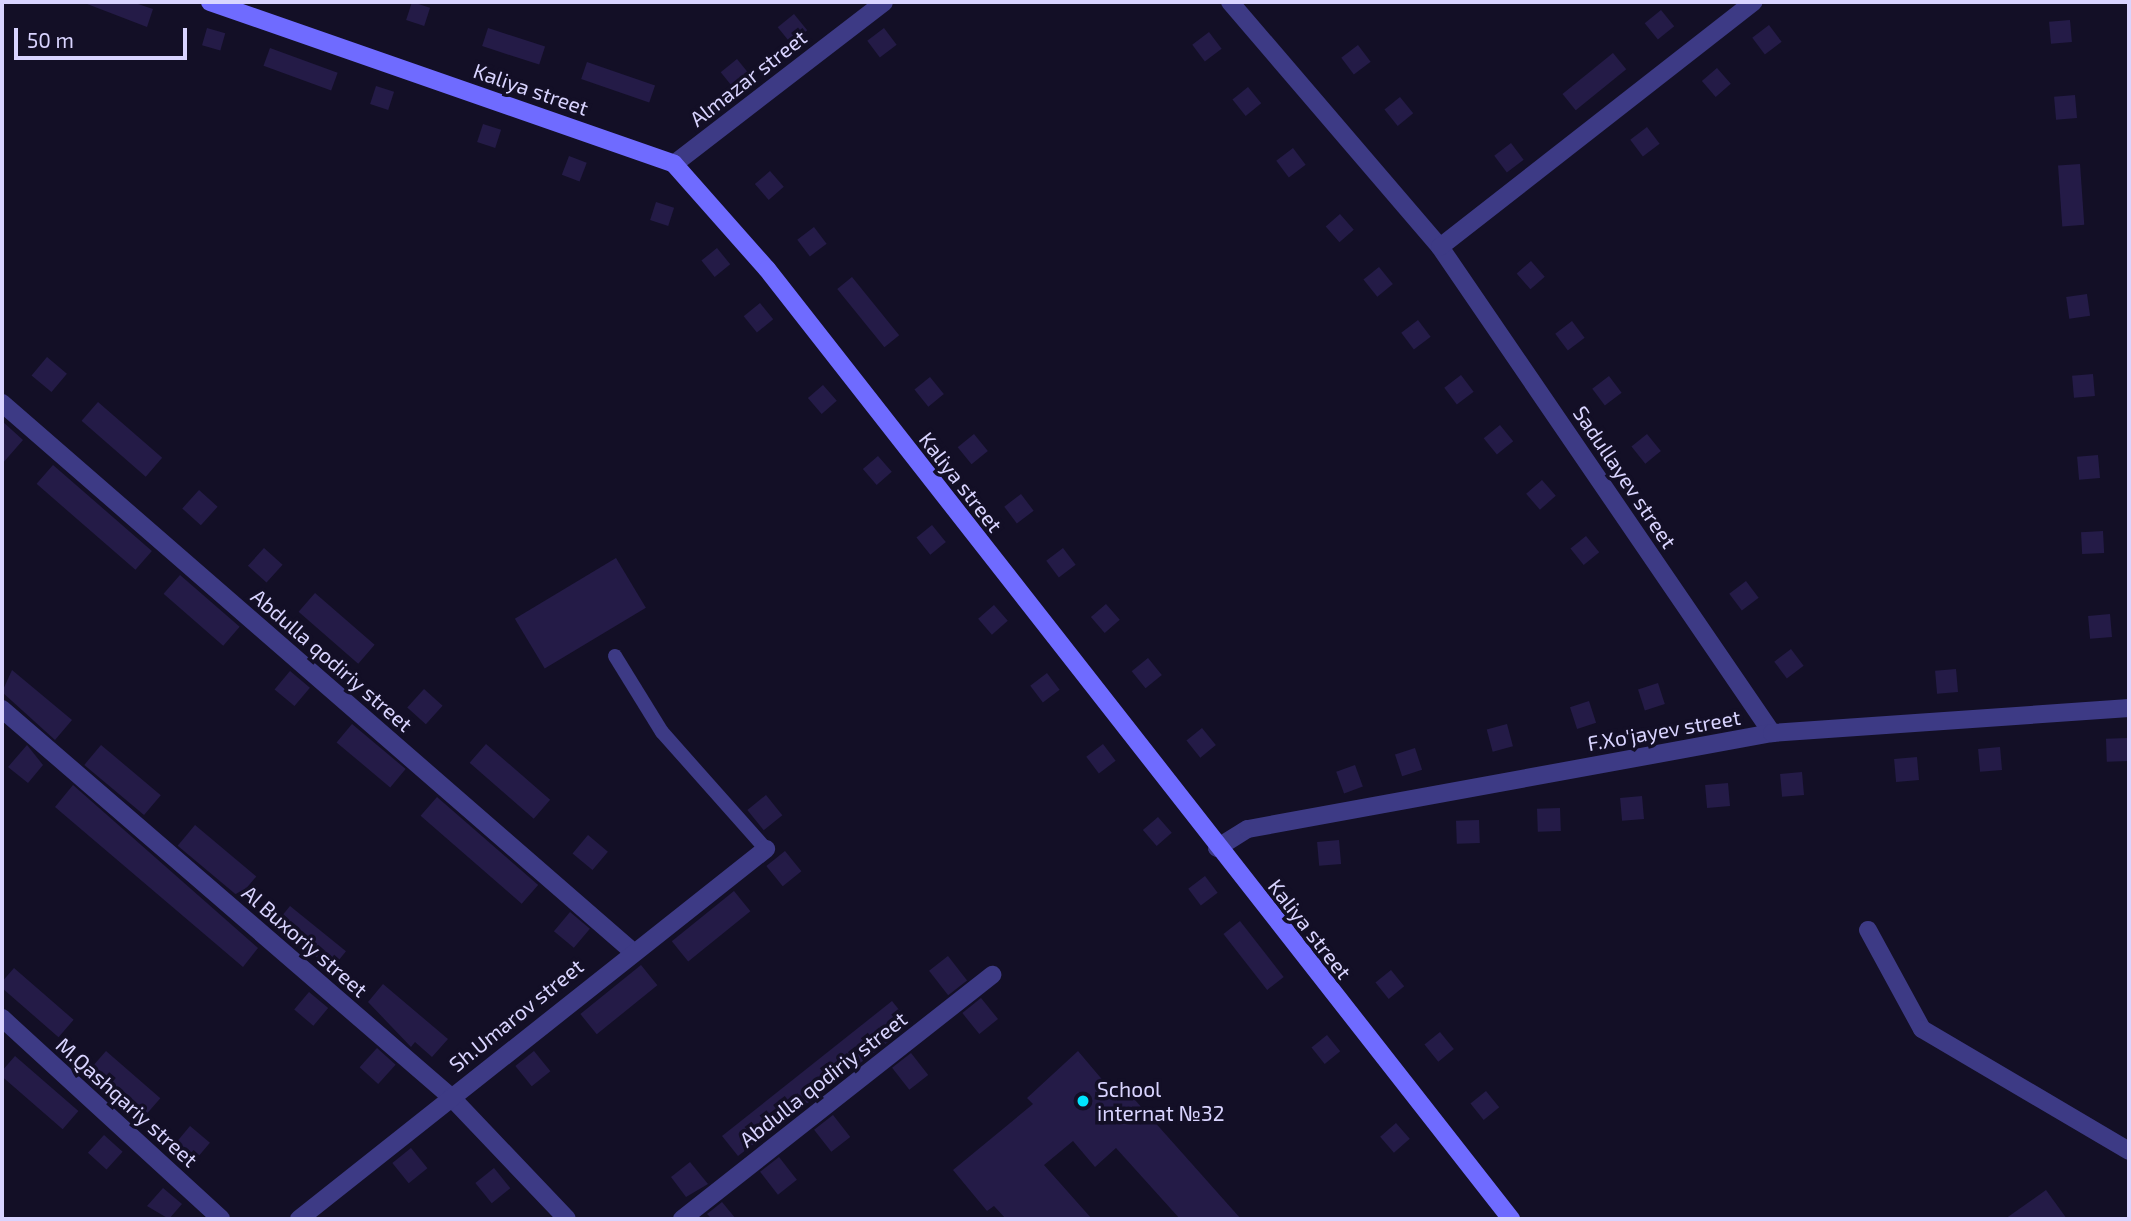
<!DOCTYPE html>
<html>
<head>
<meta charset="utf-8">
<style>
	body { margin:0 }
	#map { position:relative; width:2131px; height:1221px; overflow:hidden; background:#130f26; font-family:"Exo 2",sans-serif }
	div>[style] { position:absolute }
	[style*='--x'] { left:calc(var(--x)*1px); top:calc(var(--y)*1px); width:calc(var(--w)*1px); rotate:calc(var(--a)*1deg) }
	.building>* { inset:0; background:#241b47; transform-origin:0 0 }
	.service>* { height:14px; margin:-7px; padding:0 7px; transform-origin:7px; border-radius:7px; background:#3d3a85 }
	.minor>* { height:18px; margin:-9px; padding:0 9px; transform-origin:9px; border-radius:9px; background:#3d3a85 }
	.secondary>* { height:18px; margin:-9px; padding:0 9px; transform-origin:9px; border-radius:9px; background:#6f6bff }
	.dots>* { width:19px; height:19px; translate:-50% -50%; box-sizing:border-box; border:4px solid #130f26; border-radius:50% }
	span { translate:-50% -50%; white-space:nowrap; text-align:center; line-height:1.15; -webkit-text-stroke:7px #130f26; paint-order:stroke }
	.street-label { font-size:21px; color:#d9d4ff }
	.poi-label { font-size:21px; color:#d9d4ff }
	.left { translate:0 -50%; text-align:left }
	.frame { position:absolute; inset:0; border:4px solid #d9d4ff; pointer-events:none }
	.scale { position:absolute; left:14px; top:28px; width:173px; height:32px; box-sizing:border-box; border:4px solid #d9d4ff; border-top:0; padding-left:9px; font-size:21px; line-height:24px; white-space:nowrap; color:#d9d4ff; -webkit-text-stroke:5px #130f26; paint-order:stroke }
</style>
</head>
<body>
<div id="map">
	<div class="building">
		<i style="clip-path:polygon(82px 2px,132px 2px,153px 9px,147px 27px)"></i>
		<i style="left:412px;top:2px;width:19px;height:19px;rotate:18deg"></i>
		<i style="left:1661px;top:10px;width:21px;height:21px;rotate:51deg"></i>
		<i style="left:794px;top:14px;width:21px;height:21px;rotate:51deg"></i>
		<i style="left:2070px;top:20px;width:22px;height:21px;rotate:85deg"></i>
		<i style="left:1769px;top:25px;width:21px;height:21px;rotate:53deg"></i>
		<i style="left:207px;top:28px;width:19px;height:18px;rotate:16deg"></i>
		<i style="left:488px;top:28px;width:60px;height:19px;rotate:18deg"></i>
		<i style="left:884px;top:28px;width:21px;height:21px;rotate:53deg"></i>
		<i style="left:1209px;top:32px;width:21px;height:21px;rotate:53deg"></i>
		<i style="left:1358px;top:45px;width:21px;height:21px;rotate:53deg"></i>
		<i style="left:270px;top:48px;width:72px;height:19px;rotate:20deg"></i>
		<i style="left:1613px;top:53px;width:21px;height:65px;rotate:51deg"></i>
		<i style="left:737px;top:59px;width:21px;height:21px;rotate:51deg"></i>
		<i style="left:587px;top:62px;width:72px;height:18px;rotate:19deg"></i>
		<i style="left:1717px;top:68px;width:21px;height:20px;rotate:49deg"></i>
		<i style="left:376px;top:86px;width:19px;height:19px;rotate:18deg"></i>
		<i style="left:1248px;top:87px;width:21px;height:20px;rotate:51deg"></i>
		<i style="left:2075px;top:95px;width:23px;height:21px;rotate:85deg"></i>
		<i style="left:1400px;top:97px;width:21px;height:20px;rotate:51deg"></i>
		<i style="left:483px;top:124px;width:19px;height:19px;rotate:18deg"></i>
		<i style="left:1647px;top:127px;width:21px;height:21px;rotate:53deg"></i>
		<i style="left:1511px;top:143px;width:21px;height:21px;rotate:53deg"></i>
		<i style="left:1293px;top:148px;width:21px;height:21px;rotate:53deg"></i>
		<i style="left:569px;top:156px;width:19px;height:20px;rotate:21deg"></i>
		<i style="left:2080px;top:164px;width:61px;height:22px;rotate:86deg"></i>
		<i style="left:770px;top:171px;width:21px;height:20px;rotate:49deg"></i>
		<i style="left:656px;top:202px;width:19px;height:19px;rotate:18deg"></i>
		<i style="left:1340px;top:214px;width:21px;height:19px;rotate:49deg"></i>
		<i style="left:814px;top:227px;width:21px;height:21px;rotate:53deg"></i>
		<i style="left:717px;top:248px;width:21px;height:20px;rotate:51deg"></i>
		<i style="left:1531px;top:261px;width:21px;height:19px;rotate:49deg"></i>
		<i style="left:1379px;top:267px;width:22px;height:20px;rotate:51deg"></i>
		<i style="left:852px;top:277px;width:75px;height:19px;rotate:51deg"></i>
		<i style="left:2087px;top:294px;width:22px;height:21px;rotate:82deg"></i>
		<i style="left:760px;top:303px;width:21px;height:21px;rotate:51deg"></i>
		<i style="left:1418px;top:320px;width:21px;height:21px;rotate:53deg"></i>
		<i style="left:1572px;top:321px;width:21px;height:21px;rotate:53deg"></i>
		<i style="left:47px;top:357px;width:26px;height:24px;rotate:40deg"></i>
		<i style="left:2093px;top:374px;width:22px;height:21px;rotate:85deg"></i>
		<i style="left:1461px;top:375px;width:21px;height:21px;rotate:53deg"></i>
		<i style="left:1609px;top:376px;width:21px;height:21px;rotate:53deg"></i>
		<i style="left:930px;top:377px;width:22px;height:20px;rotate:51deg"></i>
		<i style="left:823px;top:385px;width:21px;height:20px;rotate:49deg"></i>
		<i style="left:98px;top:402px;width:85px;height:25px;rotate:41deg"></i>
		<i style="clip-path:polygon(2px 421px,23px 440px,2px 464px)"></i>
		<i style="left:1500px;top:425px;width:21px;height:21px;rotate:51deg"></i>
		<i style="left:974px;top:434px;width:22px;height:21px;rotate:51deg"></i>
		<i style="left:1647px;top:434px;width:22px;height:20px;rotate:51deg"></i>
		<i style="left:2098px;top:455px;width:23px;height:21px;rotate:85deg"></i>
		<i style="left:878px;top:456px;width:21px;height:20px;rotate:49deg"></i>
		<i style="left:53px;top:465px;width:131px;height:25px;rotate:41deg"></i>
		<i style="left:1542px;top:480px;width:21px;height:21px;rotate:49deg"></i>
		<i style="left:199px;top:490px;width:25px;height:25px;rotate:42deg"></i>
		<i style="left:1021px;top:494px;width:21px;height:21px;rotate:53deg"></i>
		<i style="left:932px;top:525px;width:22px;height:20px;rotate:51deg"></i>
		<i style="left:2103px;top:531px;width:22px;height:22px;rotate:87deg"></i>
		<i style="left:1586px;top:536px;width:21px;height:20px;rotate:51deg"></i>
		<i style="left:264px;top:548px;width:25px;height:24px;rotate:42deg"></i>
		<i style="left:1063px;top:548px;width:21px;height:21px;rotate:53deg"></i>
		<i style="left:616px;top:558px;width:58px;height:118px;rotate:59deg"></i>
		<i style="left:180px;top:575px;width:79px;height:25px;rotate:41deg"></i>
		<i style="left:1746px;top:581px;width:21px;height:21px;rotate:53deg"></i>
		<i style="left:315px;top:593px;width:79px;height:25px;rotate:41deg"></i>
		<i style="left:1106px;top:604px;width:21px;height:20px;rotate:49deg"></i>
		<i style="left:994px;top:605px;width:21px;height:21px;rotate:49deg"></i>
		<i style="left:2110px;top:614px;width:23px;height:22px;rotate:85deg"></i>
		<i style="left:1791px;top:649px;width:21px;height:21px;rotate:53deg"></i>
		<i style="left:1148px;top:658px;width:22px;height:21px;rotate:51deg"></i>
		<i style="left:1956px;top:669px;width:23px;height:21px;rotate:85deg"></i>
		<i style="clip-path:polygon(12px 670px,72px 720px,55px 740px,2px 692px)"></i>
		<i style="left:290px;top:671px;width:26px;height:24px;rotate:40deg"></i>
		<i style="left:1047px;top:673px;width:21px;height:21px;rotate:53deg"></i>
		<i style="left:1658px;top:683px;width:22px;height:21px;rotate:72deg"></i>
		<i style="left:424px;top:689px;width:25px;height:25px;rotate:42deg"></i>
		<i style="left:1589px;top:701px;width:23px;height:20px;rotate:72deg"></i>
		<i style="left:352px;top:724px;width:70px;height:24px;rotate:40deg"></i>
		<i style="left:1507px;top:724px;width:23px;height:21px;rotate:75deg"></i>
		<i style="left:1202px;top:728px;width:22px;height:20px;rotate:51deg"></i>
		<i style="left:2128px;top:738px;width:23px;height:22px;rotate:88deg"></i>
		<i style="left:486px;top:744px;width:85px;height:25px;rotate:41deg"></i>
		<i style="left:1103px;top:744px;width:21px;height:21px;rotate:53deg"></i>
		<i style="clip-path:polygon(27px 745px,43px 765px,28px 783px,8px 767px)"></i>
		<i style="left:101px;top:745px;width:78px;height:26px;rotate:40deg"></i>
		<i style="left:2000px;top:747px;width:23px;height:22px;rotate:85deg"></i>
		<i style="left:1415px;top:748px;width:23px;height:21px;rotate:72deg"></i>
		<i style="left:1917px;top:757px;width:23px;height:23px;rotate:85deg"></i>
		<i style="left:1355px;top:765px;width:23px;height:20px;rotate:70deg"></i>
		<i style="left:1802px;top:772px;width:23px;height:22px;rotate:85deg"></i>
		<i style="left:1728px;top:783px;width:23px;height:23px;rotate:85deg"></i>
		<i style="clip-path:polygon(73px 785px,258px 948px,243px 967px,55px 807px)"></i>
		<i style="left:766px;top:795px;width:26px;height:24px;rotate:51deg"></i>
		<i style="left:1642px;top:796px;width:23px;height:22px;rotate:85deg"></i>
		<i style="left:437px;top:797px;width:134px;height:25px;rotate:41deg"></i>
		<i style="left:1560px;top:808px;width:23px;height:23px;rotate:88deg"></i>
		<i style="left:1158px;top:817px;width:21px;height:20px;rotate:49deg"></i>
		<i style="left:1479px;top:820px;width:23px;height:23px;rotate:88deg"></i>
		<i style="left:195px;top:825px;width:80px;height:27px;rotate:40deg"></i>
		<i style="left:588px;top:835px;width:26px;height:24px;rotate:40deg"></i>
		<i style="left:1339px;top:840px;width:24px;height:22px;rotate:85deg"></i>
		<i style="left:785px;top:851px;width:26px;height:24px;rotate:51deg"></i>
		<i style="left:1205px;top:876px;width:21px;height:21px;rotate:53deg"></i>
		<i style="left:734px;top:891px;width:26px;height:80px;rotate:51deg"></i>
		<i style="left:290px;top:906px;width:72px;height:23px;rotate:39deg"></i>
		<i style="left:570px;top:912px;width:26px;height:25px;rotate:40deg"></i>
		<i style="left:1240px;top:921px;width:71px;height:21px;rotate:52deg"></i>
		<i style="left:948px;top:956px;width:31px;height:24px;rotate:52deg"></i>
		<i style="left:641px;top:965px;width:26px;height:78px;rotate:51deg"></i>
		<i style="left:14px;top:968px;width:79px;height:23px;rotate:41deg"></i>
		<i style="left:1391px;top:970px;width:21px;height:20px;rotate:51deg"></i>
		<i style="clip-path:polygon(383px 984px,448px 1039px,432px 1057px,415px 1042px,411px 1047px,368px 1002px)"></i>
		<i style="left:309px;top:992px;width:25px;height:23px;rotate:40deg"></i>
		<i style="left:981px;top:998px;width:27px;height:24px;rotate:51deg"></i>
		<i style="clip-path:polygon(892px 1001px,908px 1021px,897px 1035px,738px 1156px,722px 1136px)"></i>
		<i style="left:1440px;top:1032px;width:22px;height:20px;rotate:51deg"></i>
		<i style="left:1327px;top:1035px;width:21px;height:20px;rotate:51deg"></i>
		<i style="left:377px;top:1048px;width:25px;height:26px;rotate:42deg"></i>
		<i style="left:106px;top:1051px;width:72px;height:23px;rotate:41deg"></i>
		<i style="left:534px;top:1051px;width:26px;height:24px;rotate:51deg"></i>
		<i style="clip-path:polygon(1078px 1051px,1111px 1090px,1119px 1082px,1241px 1219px,1180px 1219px,1116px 1148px,1095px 1167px,1073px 1141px,1044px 1165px,1092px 1219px,1006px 1219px,994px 1206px,987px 1211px,953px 1170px,1033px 1104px,1027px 1098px)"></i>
		<i style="left:911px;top:1053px;width:28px;height:24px;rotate:52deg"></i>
		<i style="left:15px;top:1056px;width:84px;height:24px;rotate:41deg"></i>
		<i style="left:1486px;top:1091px;width:21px;height:20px;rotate:51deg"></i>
		<i style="left:833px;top:1115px;width:28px;height:24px;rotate:52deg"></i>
		<i style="left:1396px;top:1123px;width:21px;height:21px;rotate:49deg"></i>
		<i style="left:190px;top:1126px;width:26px;height:24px;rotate:40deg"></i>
		<i style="left:104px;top:1135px;width:25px;height:24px;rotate:42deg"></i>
		<i style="left:411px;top:1148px;width:26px;height:24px;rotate:51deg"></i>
		<i style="left:779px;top:1157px;width:29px;height:24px;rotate:52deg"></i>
		<i style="clip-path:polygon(690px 1162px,708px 1184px,686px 1197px,671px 1177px)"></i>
		<i style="left:494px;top:1168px;width:26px;height:24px;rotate:51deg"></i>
		<i style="clip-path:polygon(163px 1188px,182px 1204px,169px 1219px,147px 1206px)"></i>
		<i style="clip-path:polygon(2046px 1190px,2067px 1219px,2005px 1219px)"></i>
		<i style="clip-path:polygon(722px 1202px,736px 1219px,712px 1219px,707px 1214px)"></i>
	</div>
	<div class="service">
		<i style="--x:615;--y:656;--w:89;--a:58.3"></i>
		<i style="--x:662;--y:732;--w:157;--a:48.4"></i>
	</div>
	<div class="minor">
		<i style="--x:1230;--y:2;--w:323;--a:49.4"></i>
		<i style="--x:1440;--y:247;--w:589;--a:55.66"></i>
		<i style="--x:674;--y:164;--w:265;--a:-37.6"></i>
		<i style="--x:1440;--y:247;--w:398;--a:-38"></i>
		<i style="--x:2;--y:403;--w:835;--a:41.02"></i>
		<i style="--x:2;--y:709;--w:593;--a:40.83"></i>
		<i style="--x:451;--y:1097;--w:168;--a:46.4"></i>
		<i style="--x:1217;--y:848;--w:36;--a:-32"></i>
		<i style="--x:1248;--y:829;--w:533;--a:-10.38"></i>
		<i style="--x:1772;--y:733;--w:358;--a:-4"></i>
		<i style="--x:1868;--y:930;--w:113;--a:61.4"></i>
		<i style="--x:1922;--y:1029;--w:240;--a:30.5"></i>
		<i style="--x:2;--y:1018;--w:297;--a:42.5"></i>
		<i style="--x:299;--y:1219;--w:596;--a:-38.39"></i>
		<i style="--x:682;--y:1219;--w:395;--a:-38.2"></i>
	</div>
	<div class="secondary">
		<i style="--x:210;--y:2;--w:491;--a:19.2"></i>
		<i style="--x:674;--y:164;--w:140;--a:48.5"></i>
		<i style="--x:767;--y:269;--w:1207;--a:51.93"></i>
	</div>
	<div class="dots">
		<i style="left:1083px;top:1101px;background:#00e5ff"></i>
	</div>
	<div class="street-label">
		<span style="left:748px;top:78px;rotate:-38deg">Almazar street</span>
		<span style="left:531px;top:89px;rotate:19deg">Kaliya street</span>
		<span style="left:1625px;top:477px;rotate:56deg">Sadullayev street</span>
		<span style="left:961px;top:482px;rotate:52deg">Kaliya street</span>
		<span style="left:332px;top:660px;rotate:41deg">Abdulla qodiriy street</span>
		<span style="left:1664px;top:730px;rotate:-10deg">F.Хo'jayev street</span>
		<span style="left:1310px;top:929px;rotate:52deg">Kaliya street</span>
		<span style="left:305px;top:941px;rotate:41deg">Al Buxoriy street</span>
		<span style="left:516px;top:1015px;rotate:-39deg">Sh.Umarov street</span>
		<span style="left:823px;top:1079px;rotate:-38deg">Abdulla qodiriy street</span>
		<span style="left:127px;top:1102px;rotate:42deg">M.Qashqariy street</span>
	</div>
	<div class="poi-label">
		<span class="left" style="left:1097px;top:1101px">School<br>internat №32</span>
	</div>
	<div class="frame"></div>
	<div class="scale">50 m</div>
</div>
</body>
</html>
